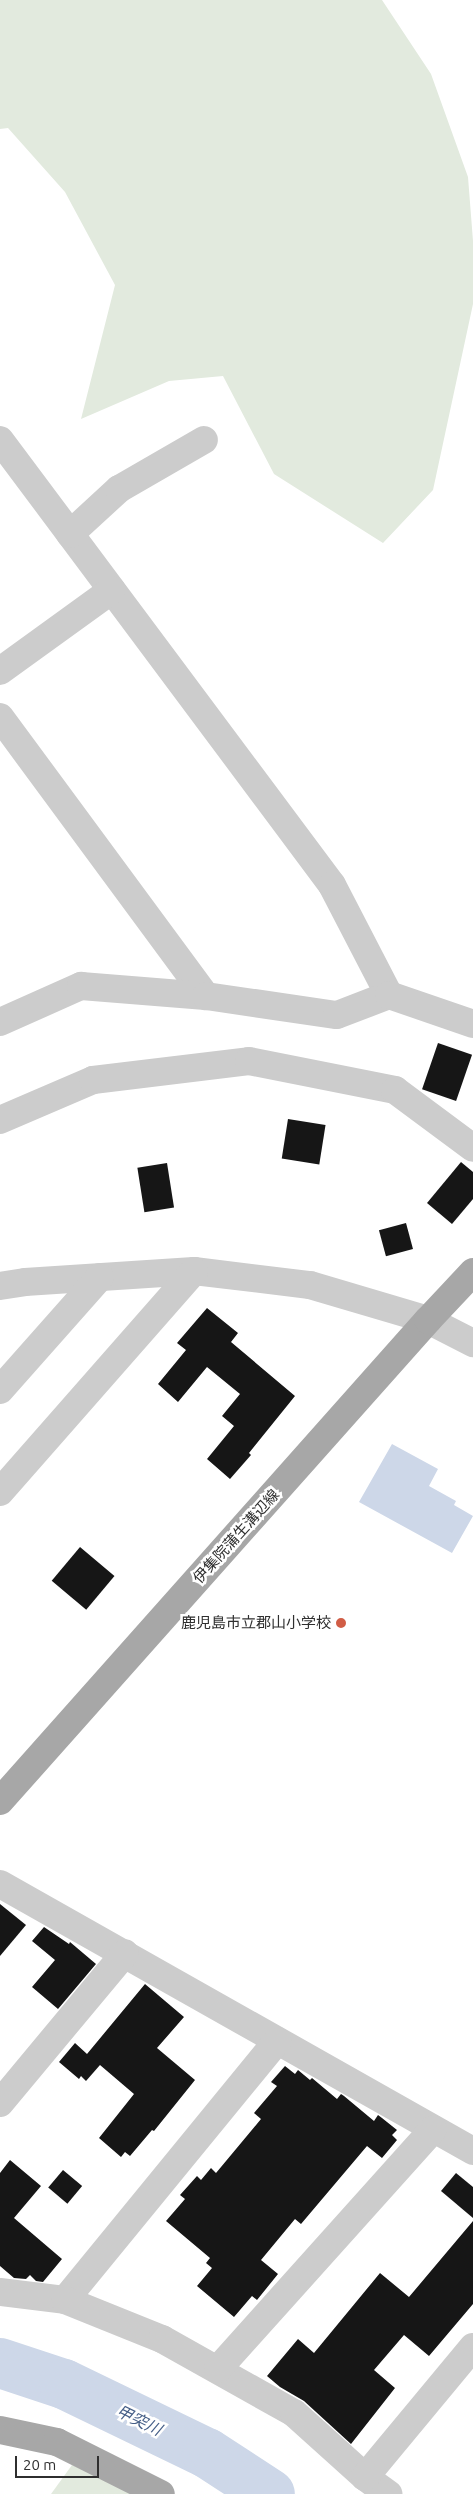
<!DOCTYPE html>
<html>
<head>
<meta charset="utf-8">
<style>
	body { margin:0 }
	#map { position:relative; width:473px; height:2494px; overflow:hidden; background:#fff; font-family:Ubuntu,"Noto Sans JP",sans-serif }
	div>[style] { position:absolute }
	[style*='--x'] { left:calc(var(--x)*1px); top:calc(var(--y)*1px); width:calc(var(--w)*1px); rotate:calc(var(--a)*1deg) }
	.green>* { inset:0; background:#e2eade }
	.water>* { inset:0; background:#cdd7e8 }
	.river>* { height:50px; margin:-25px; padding:0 25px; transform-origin:25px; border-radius:25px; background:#cdd7e8 }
	.building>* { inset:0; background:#161616; transform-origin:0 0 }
	.minor>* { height:28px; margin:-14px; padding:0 14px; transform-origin:14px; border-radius:14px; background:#ccc }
	.major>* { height:28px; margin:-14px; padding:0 14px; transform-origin:14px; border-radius:14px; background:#a7a7a7 }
	.dots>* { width:14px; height:14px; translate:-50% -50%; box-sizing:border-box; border:2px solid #fff; border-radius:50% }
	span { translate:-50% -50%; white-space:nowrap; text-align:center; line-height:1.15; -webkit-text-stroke:5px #fff; paint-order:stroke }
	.street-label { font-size:15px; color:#2f2f2f }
	.poi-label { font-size:15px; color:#2f2f2f }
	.right { translate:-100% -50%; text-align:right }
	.water-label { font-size:16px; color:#465f87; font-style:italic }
	.scale { position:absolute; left:15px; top:2456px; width:84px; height:22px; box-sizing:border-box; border:2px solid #2f2f2f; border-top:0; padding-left:6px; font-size:15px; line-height:18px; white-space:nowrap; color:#2f2f2f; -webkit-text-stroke:4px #fff; paint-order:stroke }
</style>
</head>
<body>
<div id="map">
	<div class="green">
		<i style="clip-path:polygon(0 0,382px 0,431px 74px,468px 177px,473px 241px,473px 304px,433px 490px,383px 543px,274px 474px,223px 376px,169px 381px,81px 419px,115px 285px,65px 192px,8px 128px,0 129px)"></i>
		<i style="clip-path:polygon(72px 2465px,142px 2494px,51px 2494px)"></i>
	</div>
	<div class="water">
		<i style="clip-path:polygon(392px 1444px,438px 1469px,429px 1486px,456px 1501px,454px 1505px,473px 1516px,452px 1553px,359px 1502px)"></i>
	</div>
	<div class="river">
		<i style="--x:0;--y:2363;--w:67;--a:18.2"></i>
		<i style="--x:64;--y:2384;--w:159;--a:25.8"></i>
		<i style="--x:207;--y:2453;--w:75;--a:33.1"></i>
	</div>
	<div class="building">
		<i style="left:438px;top:1043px;width:36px;height:49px;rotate:19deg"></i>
		<i style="left:288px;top:1119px;width:38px;height:40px;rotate:9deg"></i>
		<i style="clip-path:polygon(461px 1162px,473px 1172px,473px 1199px,452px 1224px,427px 1203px)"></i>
		<i style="left:167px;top:1163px;width:45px;height:30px;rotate:81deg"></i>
		<i style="left:406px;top:1223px;width:27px;height:28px;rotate:75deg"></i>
		<i style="clip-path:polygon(207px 1308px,238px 1333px,231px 1342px,295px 1396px,249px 1453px,251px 1455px,230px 1479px,207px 1459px,234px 1426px,222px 1416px,240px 1394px,207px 1367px,178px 1402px,158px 1384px,186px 1350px,177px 1343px)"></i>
		<i style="left:80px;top:1547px;width:45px;height:44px;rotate:40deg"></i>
		<i style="clip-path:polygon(0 1904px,26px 1925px,0 1956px)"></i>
		<i style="clip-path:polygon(44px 1927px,69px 1944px,70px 1942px,96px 1964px,58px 2009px,32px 1987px,55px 1960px,32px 1941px)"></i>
		<i style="clip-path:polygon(145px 1984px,184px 2017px,157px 2048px,195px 2080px,154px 2131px,152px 2130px,130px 2156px,125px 2152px,121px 2157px,99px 2138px,134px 2094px,100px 2065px,86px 2081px,81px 2076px,79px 2079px,59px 2062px,75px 2043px,87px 2054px)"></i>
		<i style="clip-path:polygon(285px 2066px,295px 2074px,298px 2070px,310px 2080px,312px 2078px,337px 2099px,341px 2094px,344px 2096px,374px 2121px,378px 2115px,382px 2118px,397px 2130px,392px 2135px,397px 2140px,382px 2158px,367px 2146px,301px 2224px,295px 2219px,261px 2260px,278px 2274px,257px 2300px,252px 2296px,234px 2317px,197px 2286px,212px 2268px,206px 2263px,210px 2258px,166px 2221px,185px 2199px,180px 2195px,197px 2176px,201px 2180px,211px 2168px,216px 2173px,261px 2119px,254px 2113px,277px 2086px,271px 2082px)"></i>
		<i style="clip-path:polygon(10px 2160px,41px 2186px,14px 2218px,62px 2259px,43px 2282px,36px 2281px,30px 2275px,26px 2279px,14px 2278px,0 2266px,0 2173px)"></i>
		<i style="left:63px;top:2170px;width:25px;height:23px;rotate:40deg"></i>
		<i style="clip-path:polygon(456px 2173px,473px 2187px,473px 2218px,441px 2191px)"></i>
		<i style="clip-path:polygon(473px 2221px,473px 2304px,429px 2356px,404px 2335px,374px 2370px,395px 2388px,351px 2444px,304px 2401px,280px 2387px,267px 2376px,298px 2339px,314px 2353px,380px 2273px,409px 2297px)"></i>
	</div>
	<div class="minor">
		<i style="--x:0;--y:440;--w:555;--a:53.27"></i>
		<i style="--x:332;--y:885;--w:124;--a:62.6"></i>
		<i style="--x:70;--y:534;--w:67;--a:-42.6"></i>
		<i style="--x:119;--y:489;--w:98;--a:-30"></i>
		<i style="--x:0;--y:671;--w:138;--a:-35.9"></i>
		<i style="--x:0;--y:717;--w:347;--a:53.6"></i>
		<i style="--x:0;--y:1022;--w:89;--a:-24"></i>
		<i style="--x:81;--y:986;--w:125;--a:4.6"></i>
		<i style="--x:206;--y:996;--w:132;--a:8.3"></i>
		<i style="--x:337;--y:1015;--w:56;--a:-21"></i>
		<i style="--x:389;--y:995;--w:89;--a:19"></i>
		<i style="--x:0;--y:1120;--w:101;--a:-23.3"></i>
		<i style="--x:93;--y:1080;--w:157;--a:-6.9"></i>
		<i style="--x:249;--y:1061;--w:149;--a:11.2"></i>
		<i style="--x:395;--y:1090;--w:97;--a:36.6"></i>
		<i style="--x:0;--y:1286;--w:25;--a:-9"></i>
		<i style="--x:25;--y:1282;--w:169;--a:-3.7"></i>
		<i style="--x:194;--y:1271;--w:117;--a:6.9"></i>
		<i style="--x:310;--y:1285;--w:123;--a:16.5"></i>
		<i style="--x:428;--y:1320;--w:51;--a:27.1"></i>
		<i style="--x:0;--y:1390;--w:151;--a:-48.5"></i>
		<i style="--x:0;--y:1492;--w:294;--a:-48.7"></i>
		<i style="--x:0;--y:1884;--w:543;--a:29.44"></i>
		<i style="--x:0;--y:2103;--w:195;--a:-50.2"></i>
		<i style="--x:0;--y:2292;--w:65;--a:7"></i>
		<i style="--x:65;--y:2300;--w:335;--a:-50.7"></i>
		<i style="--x:65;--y:2300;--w:105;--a:21.9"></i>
		<i style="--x:162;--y:2339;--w:151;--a:29.3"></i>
		<i style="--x:294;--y:2413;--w:96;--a:42"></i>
		<i style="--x:365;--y:2477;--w:29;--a:36"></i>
		<i style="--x:218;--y:2369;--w:322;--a:-48.1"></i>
		<i style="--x:365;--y:2477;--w:169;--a:-50.3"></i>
	</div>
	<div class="major">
		<i style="--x:0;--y:1801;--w:644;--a:-48.34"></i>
		<i style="--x:428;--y:1320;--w:66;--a:-46.8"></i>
		<i style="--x:0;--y:2430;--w:58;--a:11.9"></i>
		<i style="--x:57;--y:2442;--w:116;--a:26.6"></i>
	</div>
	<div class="dots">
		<i style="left:341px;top:1623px;background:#d15d46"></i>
	</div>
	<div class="street-label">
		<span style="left:236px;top:1536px;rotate:-48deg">伊集院蒲生溝辺線</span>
	</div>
	<div class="poi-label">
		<span class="right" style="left:331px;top:1623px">鹿児島市立郡山小学校</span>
	</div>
	<div class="water-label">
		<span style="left:139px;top:2420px;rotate:26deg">甲突川</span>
	</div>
	<div class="scale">20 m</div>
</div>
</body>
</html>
